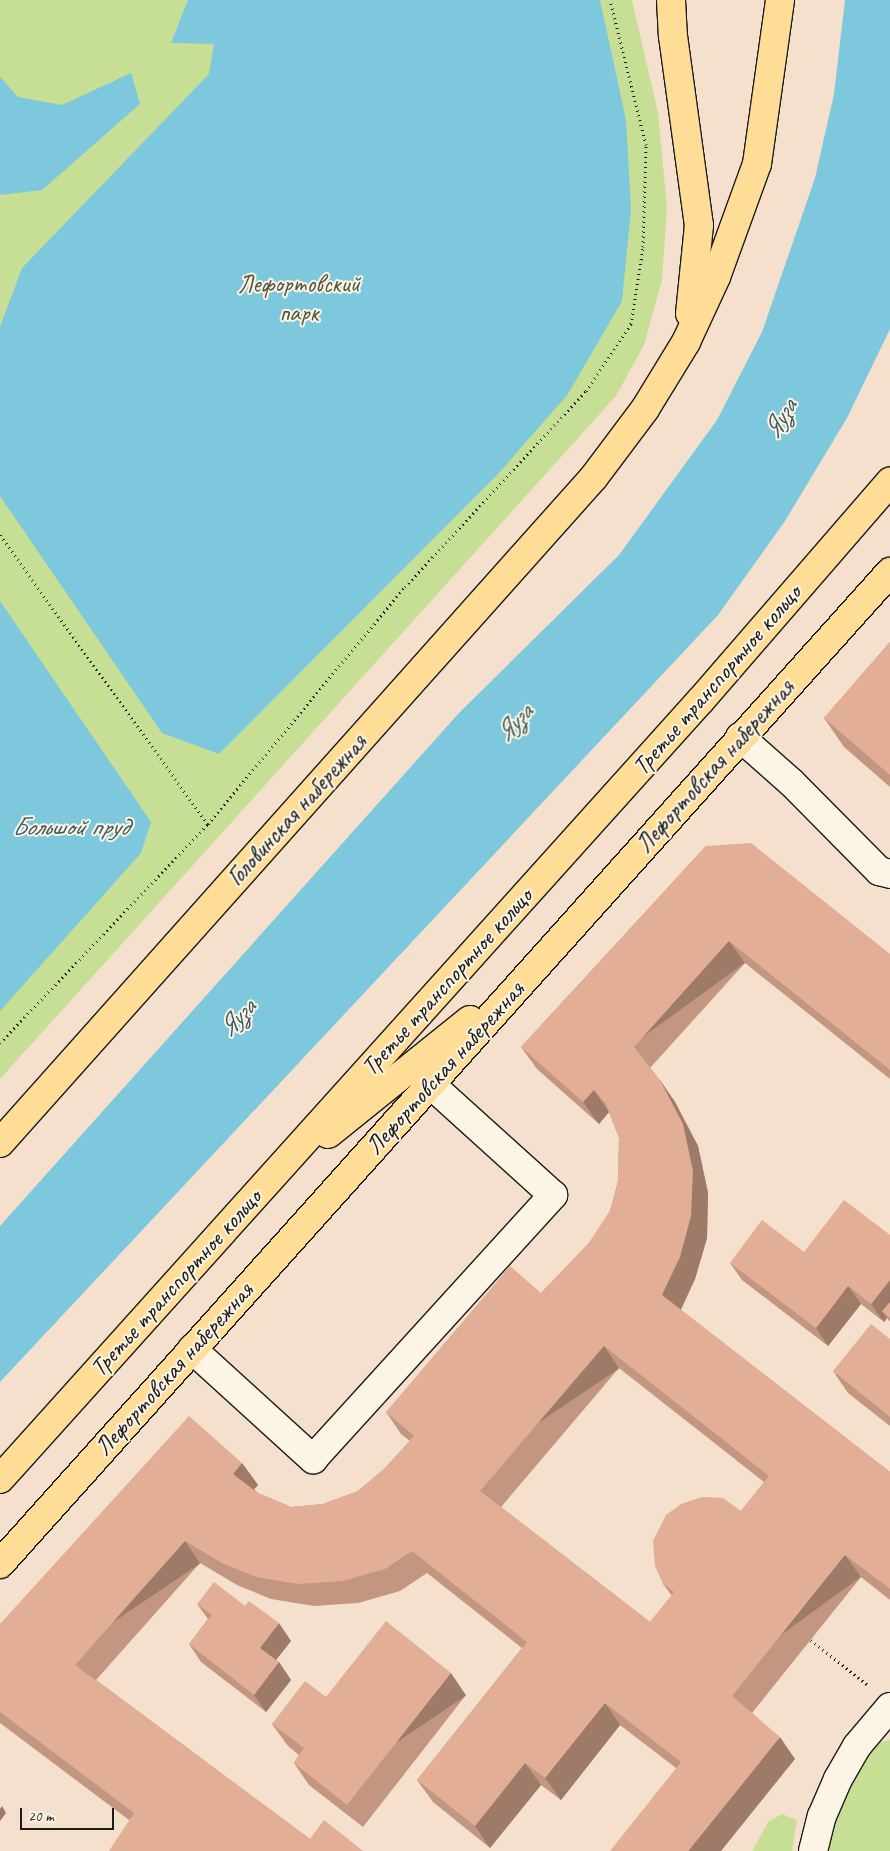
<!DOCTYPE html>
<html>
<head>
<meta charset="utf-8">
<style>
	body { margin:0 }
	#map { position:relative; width:890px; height:1851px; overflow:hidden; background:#f4e0cd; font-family:Caveat,sans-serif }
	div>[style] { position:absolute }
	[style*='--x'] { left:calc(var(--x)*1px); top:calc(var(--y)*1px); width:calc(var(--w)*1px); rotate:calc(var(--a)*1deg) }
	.green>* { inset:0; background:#c6df95 }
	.water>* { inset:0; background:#7dc8dc }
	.path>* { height:3px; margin-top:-1.5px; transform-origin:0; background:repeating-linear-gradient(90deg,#1c1c1c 0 1px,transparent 0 5px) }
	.roads { filter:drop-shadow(1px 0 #1c1c1c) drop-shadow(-1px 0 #1c1c1c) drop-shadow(0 1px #1c1c1c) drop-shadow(0 -1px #1c1c1c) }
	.minor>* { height:28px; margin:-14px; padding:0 14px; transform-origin:14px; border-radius:14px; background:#fcf5e5 }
	.major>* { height:28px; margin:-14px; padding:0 14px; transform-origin:14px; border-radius:14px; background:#ffdd96 }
	.wall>* { inset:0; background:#c29680 }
	.shaded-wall>* { inset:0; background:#9e7a68; transform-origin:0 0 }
	.building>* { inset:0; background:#e2ae95 }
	span { translate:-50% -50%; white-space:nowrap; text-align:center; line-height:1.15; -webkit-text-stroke:4px #fcf5e5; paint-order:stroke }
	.park-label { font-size:25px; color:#4f5640 }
	.street-label { font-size:25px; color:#1c1c1c }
	.water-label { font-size:26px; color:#3e585f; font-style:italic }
	.scale { position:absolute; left:20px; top:1808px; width:94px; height:22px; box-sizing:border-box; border:2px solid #1c1c1c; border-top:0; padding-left:6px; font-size:15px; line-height:18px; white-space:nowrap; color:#1c1c1c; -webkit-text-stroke:4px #fcf5e5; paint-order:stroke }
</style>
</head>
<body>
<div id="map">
	<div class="green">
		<i style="clip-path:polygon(0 0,632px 0,658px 113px,667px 207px,662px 280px,644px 345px,616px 396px,0 1079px)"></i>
		<i style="clip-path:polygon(890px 1740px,890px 1851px,824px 1851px,829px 1826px,873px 1744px)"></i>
		<i style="clip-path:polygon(782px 1814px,797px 1820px,792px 1851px,752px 1851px,768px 1822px)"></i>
	</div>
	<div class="water">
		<i style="clip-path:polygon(188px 0,600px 0,626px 120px,631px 209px,622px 301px,568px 394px,497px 475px,219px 754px,162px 733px,0 496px,0 327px,22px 268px,209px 74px,214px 44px,171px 43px)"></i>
		<i style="clip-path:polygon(845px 0,890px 0,890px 329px,847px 418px,785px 521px,718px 615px,0 1382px,0 1226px,459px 713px,619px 555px,717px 420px,762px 332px,815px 178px,834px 94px)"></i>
		<i style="clip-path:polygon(131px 73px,140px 104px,42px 190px,0 195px,0 77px,18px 97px,62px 105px)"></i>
		<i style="clip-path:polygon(0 601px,151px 822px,141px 853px,0 1011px)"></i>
	</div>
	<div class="path">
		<i style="--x:0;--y:535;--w:356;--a:54.3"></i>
		<i style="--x:0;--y:1043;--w:302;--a:-46.5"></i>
		<i style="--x:208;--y:824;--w:308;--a:-50.3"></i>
		<i style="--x:405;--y:587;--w:267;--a:-47.3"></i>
		<i style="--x:586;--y:391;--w:81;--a:-56.1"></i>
		<i style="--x:631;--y:324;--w:78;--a:-81.1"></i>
		<i style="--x:643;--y:247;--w:102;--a:-88.3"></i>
		<i style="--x:646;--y:145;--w:149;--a:-103.9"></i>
		<i style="--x:811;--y:1640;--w:74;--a:38.4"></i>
	</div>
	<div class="roads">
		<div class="minor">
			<i style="--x:740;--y:737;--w:69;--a:41.5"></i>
			<i style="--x:792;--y:783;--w:124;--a:45.3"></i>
			<i style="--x:879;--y:871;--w:11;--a:15"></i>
			<i style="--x:192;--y:1349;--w:164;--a:42.3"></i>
			<i style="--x:313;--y:1459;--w:357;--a:-47.7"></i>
			<i style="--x:553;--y:1195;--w:166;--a:-137.9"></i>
			<i style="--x:813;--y:1851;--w:36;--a:-76"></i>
			<i style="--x:822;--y:1816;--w:40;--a:-66.6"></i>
			<i style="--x:838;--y:1779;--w:38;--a:-60"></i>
			<i style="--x:857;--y:1746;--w:51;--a:-49.8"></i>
		</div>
		<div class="major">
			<i style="--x:671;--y:0;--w:36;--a:87"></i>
			<i style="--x:673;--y:36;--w:191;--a:82.2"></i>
			<i style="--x:699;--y:225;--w:89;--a:95.8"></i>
			<i style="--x:328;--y:1134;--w:182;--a:-38.8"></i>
			<i style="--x:0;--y:1143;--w:892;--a:-48.27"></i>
			<i style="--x:594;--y:477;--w:85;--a:-53.1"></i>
			<i style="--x:645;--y:409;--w:79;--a:-58.5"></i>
			<i style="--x:686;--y:342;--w:72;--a:-65.2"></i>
			<i style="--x:716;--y:277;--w:120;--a:-70.1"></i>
			<i style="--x:757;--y:164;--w:166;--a:-82"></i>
			<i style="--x:0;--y:1479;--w:1048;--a:-48.02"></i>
			<i style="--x:701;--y:700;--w:289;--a:-49.1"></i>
			<i style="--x:0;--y:1564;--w:1333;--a:-48.1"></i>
		</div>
	</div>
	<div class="wall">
		<i style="clip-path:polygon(890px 642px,890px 787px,844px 747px,824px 718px)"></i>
		<i style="clip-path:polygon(evenodd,706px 846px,890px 954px,890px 1079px,745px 963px,650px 1068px,675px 1102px,698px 1146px,708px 1193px,707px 1238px,695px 1279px,681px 1310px,890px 1472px,890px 1600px,861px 1577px,752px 1713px,795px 1759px,676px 1768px,620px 1725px,561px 1800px,541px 1785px,490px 1848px,433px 1802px,417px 1780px,522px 1648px,427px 1573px,400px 1591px,358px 1603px,314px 1606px,271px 1599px,237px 1585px,200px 1563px,96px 1680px,310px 1839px,363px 1851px,129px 1820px,0 1723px,0 1624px,242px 1463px,258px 1485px,254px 1489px,258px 1493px,291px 1507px,323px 1504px,358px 1491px,384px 1469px,410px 1441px,401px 1434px,386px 1412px,541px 1293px,589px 1243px,610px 1211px,618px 1181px,619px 1138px,609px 1112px,599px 1124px,537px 1069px,521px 1047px,706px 846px,619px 1368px,764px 1482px,741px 1511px,663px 1584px,672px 1596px,650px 1622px,501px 1507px,619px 1368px)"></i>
		<i style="clip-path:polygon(890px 1235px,890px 1322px,887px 1318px,884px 1322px,861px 1304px,828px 1346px,742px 1280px,730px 1263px,804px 1252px)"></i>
		<i style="clip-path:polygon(890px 1339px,890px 1426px,848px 1393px,833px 1371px)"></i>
		<i style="clip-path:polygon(197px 1604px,245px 1606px,291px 1641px,276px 1660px,279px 1662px,291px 1680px,266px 1712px,201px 1662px,189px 1644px,208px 1619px)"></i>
		<i style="clip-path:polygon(466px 1695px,363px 1827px,309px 1785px,294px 1763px,299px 1755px,288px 1746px,272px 1724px,326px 1697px)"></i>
	</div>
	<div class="shaded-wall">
		<i style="left:729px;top:941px;width:27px;height:142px;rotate:54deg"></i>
		<i style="clip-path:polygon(660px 1080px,675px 1102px,698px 1146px,708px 1193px,707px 1238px,695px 1279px,677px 1317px,662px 1295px)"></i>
		<i style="clip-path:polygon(594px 1090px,609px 1112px,599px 1124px,583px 1102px)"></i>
		<i style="clip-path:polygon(890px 1280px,890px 1313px,882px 1311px,887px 1318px,884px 1322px,871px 1304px)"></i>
		<i style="clip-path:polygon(848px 1286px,861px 1304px,828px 1346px,816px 1328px)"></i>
		<i style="left:604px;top:1346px;width:27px;height:191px;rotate:56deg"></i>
		<i style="clip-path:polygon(242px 1463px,258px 1485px,248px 1496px,233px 1474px)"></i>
		<i style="left:185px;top:1541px;width:27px;height:166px;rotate:56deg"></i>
		<i style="left:845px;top:1555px;width:27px;height:181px;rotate:54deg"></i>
		<i style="clip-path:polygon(279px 1623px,291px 1641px,272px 1665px,260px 1648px)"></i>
		<i style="clip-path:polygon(279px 1662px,291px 1680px,266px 1712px,254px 1695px)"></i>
		<i style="left:451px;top:1673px;width:27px;height:168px;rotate:56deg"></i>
		<i style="clip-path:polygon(605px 1703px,620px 1725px,561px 1800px,545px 1778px)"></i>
		<i style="clip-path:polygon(780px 1737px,795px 1759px,721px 1851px,688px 1851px)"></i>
		<i style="clip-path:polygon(525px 1763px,541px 1785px,490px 1848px,475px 1826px)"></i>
		<i style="clip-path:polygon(2px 1806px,6px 1813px,0 1821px,0 1809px)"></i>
	</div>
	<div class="building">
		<i style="clip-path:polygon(890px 642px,890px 775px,824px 718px)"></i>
		<i style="clip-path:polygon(evenodd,751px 843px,890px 954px,890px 1070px,729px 941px,634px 1047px,660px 1080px,683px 1124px,693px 1171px,691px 1216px,680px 1257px,662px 1295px,890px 1472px,890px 1589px,845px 1555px,732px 1696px,780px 1737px,688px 1851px,610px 1851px,681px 1762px,605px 1703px,545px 1778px,525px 1763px,475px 1826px,417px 1780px,527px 1642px,412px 1551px,385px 1569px,343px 1581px,298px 1584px,256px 1577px,222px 1563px,185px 1541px,75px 1665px,310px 1839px,324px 1820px,363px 1851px,109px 1851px,134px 1813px,0 1712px,0 1624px,189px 1416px,242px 1463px,233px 1474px,258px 1493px,291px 1507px,323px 1504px,358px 1491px,384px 1469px,414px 1436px,386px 1412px,510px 1266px,541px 1293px,589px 1243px,610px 1211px,618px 1181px,619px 1138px,606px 1104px,594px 1090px,583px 1102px,521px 1047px,706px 846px,751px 843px,604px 1346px,769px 1476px,741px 1511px,723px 1498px,702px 1497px,681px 1504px,666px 1515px,653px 1541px,655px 1566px,663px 1584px,674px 1592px,650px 1622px,480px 1491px,604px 1346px)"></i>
		<i style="clip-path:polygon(844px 1200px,890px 1235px,890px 1280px,871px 1304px,848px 1286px,816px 1328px,730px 1263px,762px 1220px,804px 1252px)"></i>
		<i style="clip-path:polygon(890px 1302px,890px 1318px,882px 1311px)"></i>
		<i style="clip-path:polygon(871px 1324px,890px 1339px,890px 1417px,833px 1371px)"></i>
		<i style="clip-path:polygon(214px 1582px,245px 1606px,249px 1601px,279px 1623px,260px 1648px,279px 1662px,254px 1695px,189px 1644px,212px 1615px,197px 1604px)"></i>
		<i style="clip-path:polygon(386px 1621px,451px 1673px,347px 1805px,294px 1763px,304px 1748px,272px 1724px,305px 1681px,326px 1697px)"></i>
	</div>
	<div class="park-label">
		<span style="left:299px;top:299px">Лефортовский<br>парк</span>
	</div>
	<div class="street-label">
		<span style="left:717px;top:680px;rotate:-49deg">Третье транспортное кольцо</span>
		<span style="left:715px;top:766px;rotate:-48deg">Лефортовская набережная</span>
		<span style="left:297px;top:810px;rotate:-48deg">Головинская набережная</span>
		<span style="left:447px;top:982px;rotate:-48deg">Третье транспортное кольцо</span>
		<span style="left:445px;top:1068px;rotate:-48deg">Лефортовская набережная</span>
		<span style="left:176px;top:1283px;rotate:-48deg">Третье транспортное кольцо</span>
		<span style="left:174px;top:1369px;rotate:-48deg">Лефортовская набережная</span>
	</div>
	<div class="water-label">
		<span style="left:780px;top:419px;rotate:-59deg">Яуза</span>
		<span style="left:514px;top:723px;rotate:-47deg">Яуза</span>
		<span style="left:70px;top:827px">Большой пруд</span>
		<span style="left:237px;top:1018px;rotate:-47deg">Яуза</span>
	</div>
	<div class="scale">20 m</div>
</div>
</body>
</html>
